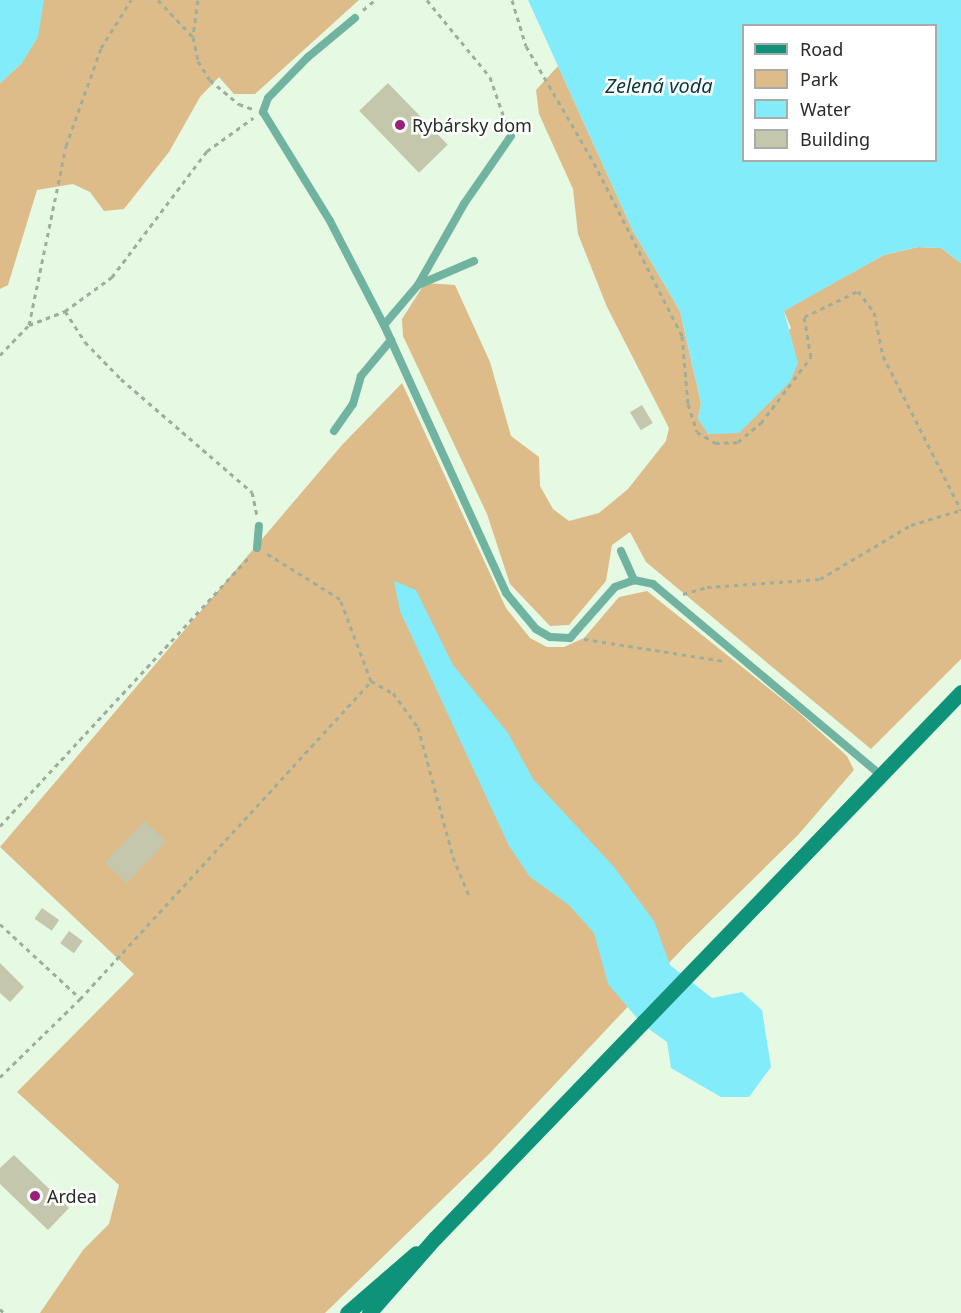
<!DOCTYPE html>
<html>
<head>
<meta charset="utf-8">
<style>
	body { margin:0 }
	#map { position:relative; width:961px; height:1313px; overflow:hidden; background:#e5f9e3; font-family:"Noto Sans",sans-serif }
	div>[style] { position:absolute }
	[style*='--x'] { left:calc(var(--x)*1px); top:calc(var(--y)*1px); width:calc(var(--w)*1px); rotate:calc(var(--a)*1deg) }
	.green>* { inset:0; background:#ddbc89 }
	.water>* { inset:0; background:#82ecfb }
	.building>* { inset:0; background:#c5c7ad; transform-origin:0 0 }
	.path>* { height:3px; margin-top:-1.5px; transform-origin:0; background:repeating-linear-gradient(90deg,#9eae9d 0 4.5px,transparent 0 9px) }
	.lane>* { height:8px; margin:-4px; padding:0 4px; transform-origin:4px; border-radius:4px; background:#71b3a1 }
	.secondary>* { height:15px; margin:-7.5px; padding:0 7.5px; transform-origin:7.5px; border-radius:7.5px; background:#0e937a }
	.dots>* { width:16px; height:16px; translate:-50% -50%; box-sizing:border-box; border:3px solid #fff; border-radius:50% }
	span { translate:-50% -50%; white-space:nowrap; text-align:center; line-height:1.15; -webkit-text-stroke:5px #fff; paint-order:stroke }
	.poi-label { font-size:18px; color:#262d25 }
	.left { translate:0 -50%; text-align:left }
	.water-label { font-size:20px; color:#053a41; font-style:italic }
	.legend { position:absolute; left:742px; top:24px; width:195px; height:138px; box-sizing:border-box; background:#fff; border:2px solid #a8aba8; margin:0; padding:8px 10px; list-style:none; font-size:18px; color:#262d25 }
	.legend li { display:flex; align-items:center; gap:12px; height:30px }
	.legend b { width:30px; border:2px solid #a8aba8 }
</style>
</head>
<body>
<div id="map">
	<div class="green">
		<i style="clip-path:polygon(44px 0,359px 0,255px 94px,234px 94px,219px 77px,200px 97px,169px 152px,124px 209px,104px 211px,90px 192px,73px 184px,37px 190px,8px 285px,0 289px,0 83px,22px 63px)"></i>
		<i style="clip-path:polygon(558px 66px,633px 231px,680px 311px,701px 403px,698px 419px,791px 328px,784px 311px,806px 298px,884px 255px,918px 247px,941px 248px,961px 263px,961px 659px,871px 749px,646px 562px,630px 532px,612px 545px,606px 581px,569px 625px,550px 626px,510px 584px,487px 514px,403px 336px,402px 319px,425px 283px,455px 285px,490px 362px,511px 436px,539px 457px,540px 486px,553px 509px,569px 521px,599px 513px,628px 489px,666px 441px,669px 428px,607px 307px,578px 234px,573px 189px,539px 114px,536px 90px)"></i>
		<i style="clip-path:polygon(402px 383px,506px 608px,530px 638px,547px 647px,564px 647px,584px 638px,619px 597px,647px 591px,797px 711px,847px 756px,854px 770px,798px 835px,685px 946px,490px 1153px,325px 1313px,40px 1313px,83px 1250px,109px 1224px,119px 1185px,17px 1092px,134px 974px,0 847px,342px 445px)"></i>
	</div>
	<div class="water">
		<i style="clip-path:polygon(0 0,44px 0,38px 37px,22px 63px,0 83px)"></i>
		<i style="clip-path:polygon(evenodd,528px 0,961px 0,961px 263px,941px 248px,918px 247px,884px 255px,784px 311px,798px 363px,790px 382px,739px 433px,708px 434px,698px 419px,701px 403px,680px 311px,633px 231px,528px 0,744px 26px,936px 26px,936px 160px,744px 160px,744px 26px)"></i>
		<i style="clip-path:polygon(394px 581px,416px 590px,453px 665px,508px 733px,533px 779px,614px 867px,654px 921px,670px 965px,712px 998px,742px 992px,762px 1010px,771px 1067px,749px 1097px,721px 1097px,671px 1068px,667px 1042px,642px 1024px,608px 984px,594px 933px,569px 905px,530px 877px,509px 846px,400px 611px)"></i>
	</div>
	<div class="building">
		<i style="left:388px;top:83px;width:86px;height:40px;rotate:46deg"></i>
		<i style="left:642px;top:405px;width:21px;height:14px;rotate:59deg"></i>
		<i style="left:145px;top:821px;width:30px;height:58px;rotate:44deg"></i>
		<i style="left:42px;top:908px;width:21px;height:13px;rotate:35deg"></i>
		<i style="left:69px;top:931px;width:17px;height:15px;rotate:36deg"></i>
		<i style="clip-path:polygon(0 963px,24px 987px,10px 1002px,0 993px)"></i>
		<i style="clip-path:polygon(14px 1155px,69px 1208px,48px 1230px,0 1184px,0 1168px)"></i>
	</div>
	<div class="path">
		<i style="--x:158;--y:0;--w:51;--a:46.6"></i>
		<i style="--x:198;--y:0;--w:37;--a:98"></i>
		<i style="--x:193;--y:37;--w:25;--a:78"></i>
		<i style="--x:198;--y:61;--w:22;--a:58"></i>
		<i style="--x:210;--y:80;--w:38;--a:40"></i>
		<i style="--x:239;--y:104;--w:15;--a:20"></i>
		<i style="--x:427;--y:0;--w:99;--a:50.7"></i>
		<i style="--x:490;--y:77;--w:52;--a:70.9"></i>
		<i style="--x:512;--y:0;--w:48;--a:73.1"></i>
		<i style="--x:526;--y:46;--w:135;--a:59.8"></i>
		<i style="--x:594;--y:163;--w:194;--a:63"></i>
		<i style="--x:682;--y:336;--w:68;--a:85"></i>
		<i style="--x:688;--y:404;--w:29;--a:72"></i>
		<i style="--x:697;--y:432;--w:21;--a:31"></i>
		<i style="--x:715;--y:443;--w:23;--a:-2"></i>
		<i style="--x:738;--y:442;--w:30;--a:-40"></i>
		<i style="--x:761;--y:423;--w:83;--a:-52.9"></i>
		<i style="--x:811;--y:357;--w:41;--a:-99.9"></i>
		<i style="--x:804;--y:317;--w:60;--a:-25.7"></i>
		<i style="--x:858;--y:291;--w:26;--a:53"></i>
		<i style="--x:874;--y:312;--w:45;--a:78.4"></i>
		<i style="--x:883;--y:356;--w:173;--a:63.1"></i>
		<i style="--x:363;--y:10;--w:16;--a:-40"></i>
		<i style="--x:65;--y:311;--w:37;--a:57"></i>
		<i style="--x:85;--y:342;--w:52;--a:45.8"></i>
		<i style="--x:121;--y:379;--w:173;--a:40.8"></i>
		<i style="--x:252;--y:492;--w:25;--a:78"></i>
		<i style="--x:29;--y:325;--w:39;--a:-21"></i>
		<i style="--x:65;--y:311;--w:58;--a:-35.9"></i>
		<i style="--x:112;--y:277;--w:158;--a:-53"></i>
		<i style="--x:207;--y:151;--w:57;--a:-35.7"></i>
		<i style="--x:0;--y:355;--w:42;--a:-46"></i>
		<i style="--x:29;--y:325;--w:183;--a:-78.3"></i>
		<i style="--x:66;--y:146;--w:104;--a:-70.3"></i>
		<i style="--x:101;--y:48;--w:57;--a:-58"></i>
		<i style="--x:683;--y:594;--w:25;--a:-16"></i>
		<i style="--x:707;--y:587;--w:113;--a:-4"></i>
		<i style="--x:820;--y:579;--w:106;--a:-30.7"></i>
		<i style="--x:911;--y:525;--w:52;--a:-16.7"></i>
		<i style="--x:584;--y:639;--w:143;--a:8.9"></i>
		<i style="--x:371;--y:681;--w:25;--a:29"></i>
		<i style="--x:393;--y:693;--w:42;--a:53.7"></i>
		<i style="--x:418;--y:727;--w:135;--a:74.9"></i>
		<i style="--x:453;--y:857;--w:44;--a:67.5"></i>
		<i style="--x:0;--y:826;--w:367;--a:-47.2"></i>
		<i style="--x:0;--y:924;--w:109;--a:42.8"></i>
		<i style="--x:0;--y:1077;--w:112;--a:-44.3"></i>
		<i style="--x:80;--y:999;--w:431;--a:-47.5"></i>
		<i style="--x:371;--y:681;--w:88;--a:-110.7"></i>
		<i style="--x:340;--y:599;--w:87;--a:-148.1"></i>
		<i style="--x:0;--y:1309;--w:6;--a:45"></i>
	</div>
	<div class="lane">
		<i style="--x:355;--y:18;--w:61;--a:140.3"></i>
		<i style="--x:308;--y:57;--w:57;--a:134.3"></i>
		<i style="--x:268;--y:98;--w:15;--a:110"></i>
		<i style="--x:263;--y:112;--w:128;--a:58.4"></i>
		<i style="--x:330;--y:221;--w:117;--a:62.6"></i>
		<i style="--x:511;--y:136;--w:83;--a:124.7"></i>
		<i style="--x:464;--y:204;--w:93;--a:119.6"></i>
		<i style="--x:418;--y:285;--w:52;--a:130.4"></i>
		<i style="--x:384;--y:325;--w:294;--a:65.5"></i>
		<i style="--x:506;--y:593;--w:47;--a:50.2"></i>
		<i style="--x:536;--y:629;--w:16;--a:30"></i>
		<i style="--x:550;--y:637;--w:20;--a:3"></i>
		<i style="--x:570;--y:638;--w:68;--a:-48.6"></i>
		<i style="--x:615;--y:587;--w:20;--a:-20"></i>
		<i style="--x:634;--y:580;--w:19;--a:12"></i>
		<i style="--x:653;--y:584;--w:297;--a:40"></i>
		<i style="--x:418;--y:285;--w:61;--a:-23.2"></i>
		<i style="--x:334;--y:431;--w:33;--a:-55"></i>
		<i style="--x:353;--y:404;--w:29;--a:-74"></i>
		<i style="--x:361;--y:376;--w:47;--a:-50.2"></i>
		<i style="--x:257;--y:548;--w:22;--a:-85"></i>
		<i style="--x:621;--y:551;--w:32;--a:66"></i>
	</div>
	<div class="secondary">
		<i style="--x:347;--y:1313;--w:91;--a:-41"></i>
		<i style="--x:369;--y:1313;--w:100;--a:-48.7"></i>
		<i style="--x:435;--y:1238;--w:758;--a:-46.07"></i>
	</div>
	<div class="dots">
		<i style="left:400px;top:125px;background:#991f79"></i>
		<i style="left:35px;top:1196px;background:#991f79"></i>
	</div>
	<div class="poi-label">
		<span class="left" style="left:412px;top:125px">Rybársky dom</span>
		<span class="left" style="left:47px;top:1196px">Ardea</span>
	</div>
	<div class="water-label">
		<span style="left:659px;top:85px">Zelená voda</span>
	</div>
	<ul class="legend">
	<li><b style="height:8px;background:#0e937a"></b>Road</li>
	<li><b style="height:16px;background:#ddbc89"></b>Park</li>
	<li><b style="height:16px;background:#82ecfb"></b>Water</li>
	<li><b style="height:16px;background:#c5c7ad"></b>Building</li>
	</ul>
</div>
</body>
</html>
